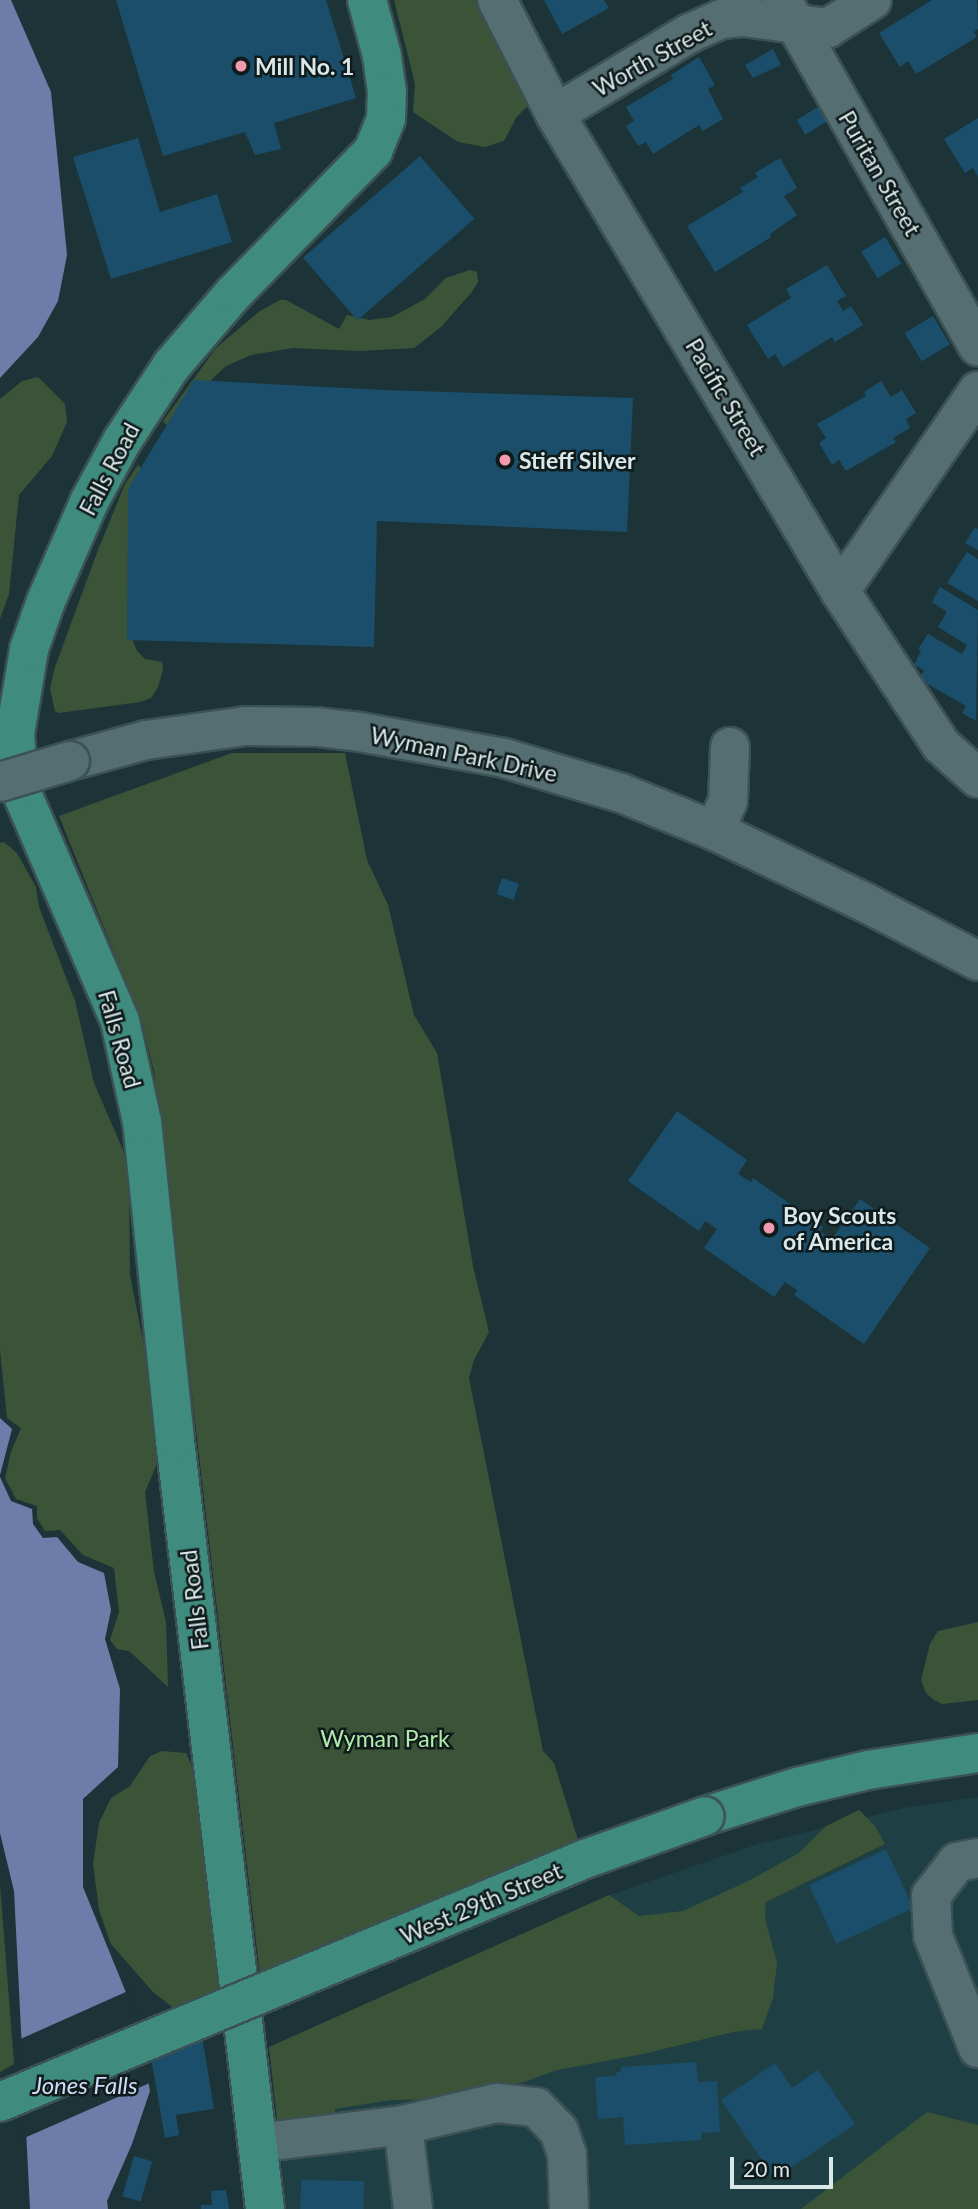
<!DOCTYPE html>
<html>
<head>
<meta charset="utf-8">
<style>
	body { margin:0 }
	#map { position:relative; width:978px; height:2209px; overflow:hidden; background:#1c3437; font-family:Lato,sans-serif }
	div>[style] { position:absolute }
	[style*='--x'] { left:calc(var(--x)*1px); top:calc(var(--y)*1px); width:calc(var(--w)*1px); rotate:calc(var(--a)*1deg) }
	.built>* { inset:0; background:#1e3f43 }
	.green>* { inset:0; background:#3b5438 }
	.water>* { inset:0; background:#6c7daa }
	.pier>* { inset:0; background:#1c3437 }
	.building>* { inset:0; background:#1b4e6b; transform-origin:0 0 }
	.roads { filter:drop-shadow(2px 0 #3c5153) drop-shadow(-2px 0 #3c5153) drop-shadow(0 2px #3c5153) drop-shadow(0 -2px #3c5153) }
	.minor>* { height:38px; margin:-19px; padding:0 19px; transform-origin:19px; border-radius:19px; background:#556e71 }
	.major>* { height:38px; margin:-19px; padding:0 19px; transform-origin:19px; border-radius:19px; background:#3f8b7d }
	.bridges { filter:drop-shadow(2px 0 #3c5153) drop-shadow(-2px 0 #3c5153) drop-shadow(0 2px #3c5153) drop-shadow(0 -2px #3c5153) }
	.minor-bridge>* { height:38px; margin:-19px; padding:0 19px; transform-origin:19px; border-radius:19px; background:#556e71 }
	.major-bridge>* { height:38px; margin:-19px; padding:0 19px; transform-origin:19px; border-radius:19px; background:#3f8b7d }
	.dots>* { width:19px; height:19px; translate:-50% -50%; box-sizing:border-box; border:4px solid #0f1a1b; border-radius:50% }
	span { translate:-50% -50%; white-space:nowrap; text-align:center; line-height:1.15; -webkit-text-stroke:5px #0f1a1b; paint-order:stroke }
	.street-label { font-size:23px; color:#dae8ea }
	.poi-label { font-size:23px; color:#dae8ea; font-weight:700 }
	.left { translate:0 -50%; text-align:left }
	.park-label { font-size:23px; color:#b2ebac }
	.water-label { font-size:24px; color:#d0dbf7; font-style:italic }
	.scale { position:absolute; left:730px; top:2157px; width:103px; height:32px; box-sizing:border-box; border:4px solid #dae8ea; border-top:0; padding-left:9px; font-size:21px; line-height:24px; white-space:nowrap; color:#dae8ea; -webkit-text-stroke:5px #0f1a1b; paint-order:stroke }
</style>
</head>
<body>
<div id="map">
	<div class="built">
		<i style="clip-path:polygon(978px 1797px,978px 2209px,286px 2209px,269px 2047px,609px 1895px,758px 1844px,903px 1808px)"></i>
	</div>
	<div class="green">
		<i style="clip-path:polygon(394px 0,486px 0,531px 102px,516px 118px,504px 141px,485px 147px,458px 142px,413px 112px,415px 84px)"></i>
		<i style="clip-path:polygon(470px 270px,477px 272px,478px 282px,471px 293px,441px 327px,414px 348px,360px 351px,293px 348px,251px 355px,226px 366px,214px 377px,172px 432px,163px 421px,216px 348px,260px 311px,280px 300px,286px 300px,339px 329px,347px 315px,369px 320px,392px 317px,425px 299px,446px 278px)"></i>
		<i style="clip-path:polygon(38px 377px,65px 404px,67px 422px,52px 456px,19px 495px,9px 594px,0 619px,0 399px,22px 381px)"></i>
		<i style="clip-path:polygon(138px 465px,142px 469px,131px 636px,137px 651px,145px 659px,162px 662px,163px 670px,158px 687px,151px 698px,140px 702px,59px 713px,55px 711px,50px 689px,55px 667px,98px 550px,125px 484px)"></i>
		<i style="clip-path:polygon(232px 753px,345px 753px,367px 860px,388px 905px,414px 1015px,437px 1053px,473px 1266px,489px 1332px,474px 1360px,469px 1378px,543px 1751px,554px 1763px,579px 1843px,261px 1984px,154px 1071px,141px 1019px,59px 816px)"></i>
		<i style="clip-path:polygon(4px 842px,17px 853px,36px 887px,39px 907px,75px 1001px,94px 1083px,123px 1150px,129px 1179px,130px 1275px,148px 1366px,159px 1459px,145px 1492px,154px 1572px,166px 1622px,168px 1687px,129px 1651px,117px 1649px,110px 1640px,119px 1612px,114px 1568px,83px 1555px,60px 1530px,45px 1531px,37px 1518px,37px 1506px,16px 1499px,5px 1478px,11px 1452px,21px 1428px,7px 1418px,0 1350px,0 843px)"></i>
		<i style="clip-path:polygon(978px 1622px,978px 1700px,942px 1704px,934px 1700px,926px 1693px,921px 1680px,930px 1644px,938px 1631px)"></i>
		<i style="clip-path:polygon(162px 1751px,186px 1753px,198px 1780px,221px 1989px,175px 2009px,153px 1992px,111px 1944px,99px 1910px,93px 1864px,99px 1823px,111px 1798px,130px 1786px,150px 1756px)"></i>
		<i style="clip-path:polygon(859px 1810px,875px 1826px,885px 1844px,766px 1902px,765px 1918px,777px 1963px,773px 1998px,762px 2029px,733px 2032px,643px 2054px,557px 2070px,524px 2082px,442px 2099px,391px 2100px,335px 2109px,335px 2123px,278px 2127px,269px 2047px,609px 1895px,639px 1916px,683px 1911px,748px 1881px,799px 1853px,826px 1826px)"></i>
		<i style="clip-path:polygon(0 1884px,14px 2064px,0 2072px)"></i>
		<i style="clip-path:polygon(927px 2112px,978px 2125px,978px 2209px,801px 2209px)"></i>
	</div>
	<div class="water">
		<i style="clip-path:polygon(0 0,11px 0,51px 92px,67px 255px,58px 301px,38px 337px,0 378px)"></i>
		<i style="clip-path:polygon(0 1418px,12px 1429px,0 1475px)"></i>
		<i style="clip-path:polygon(0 1477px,11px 1501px,32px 1509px,33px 1524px,43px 1538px,57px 1537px,78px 1562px,104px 1573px,111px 1610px,105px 1639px,120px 1689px,118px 1767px,83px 1799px,83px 1887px,138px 2022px,150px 2091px,132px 2144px,107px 2201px,108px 2209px,30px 2209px,14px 1891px,0 1833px)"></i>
	</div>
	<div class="pier">
		<i style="clip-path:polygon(128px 1991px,141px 2022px,152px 2082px,22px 2139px,16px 2041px)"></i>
	</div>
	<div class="building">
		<i style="clip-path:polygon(116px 0,326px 0,356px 98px,274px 123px,281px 149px,255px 155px,245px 132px,163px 156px)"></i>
		<i style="clip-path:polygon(544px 0,604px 0,609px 8px,562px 34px)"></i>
		<i style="clip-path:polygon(932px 0,977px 0,978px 29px,974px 32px,977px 37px,916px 74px,908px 61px,900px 67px,879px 33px)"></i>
		<i style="clip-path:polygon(773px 49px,781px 65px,753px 78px,745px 65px)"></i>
		<i style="clip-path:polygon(699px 57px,715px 85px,708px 89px,723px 119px,703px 131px,699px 125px,653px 154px,646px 142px,638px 146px,626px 126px,634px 121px,626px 107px,673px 79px,671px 75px)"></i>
		<i style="left:818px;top:107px;width:17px;height:25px;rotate:59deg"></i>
		<i style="clip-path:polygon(978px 118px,978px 177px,973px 168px,965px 173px,944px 139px)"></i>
		<i style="clip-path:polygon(138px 138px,160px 212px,217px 194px,232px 242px,111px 279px,73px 157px)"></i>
		<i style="left:420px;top:156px;width:83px;height:155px;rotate:49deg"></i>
		<i style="clip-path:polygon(780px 158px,797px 188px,784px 196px,797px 215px,770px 234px,771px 237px,715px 272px,687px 226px,743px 192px,740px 188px,758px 177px,755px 173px)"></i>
		<i style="left:885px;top:237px;width:31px;height:28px;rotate:58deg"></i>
		<i style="clip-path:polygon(827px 265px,846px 296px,837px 301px,843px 311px,851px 306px,863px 325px,835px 342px,832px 337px,783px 367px,775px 354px,768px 359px,747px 325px,791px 298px,786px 289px)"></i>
		<i style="left:933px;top:316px;width:33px;height:33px;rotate:59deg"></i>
		<i style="clip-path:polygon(194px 380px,384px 390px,633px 398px,627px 532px,377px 521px,374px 647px,127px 640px,128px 489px)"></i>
		<i style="clip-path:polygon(881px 381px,891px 397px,902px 390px,916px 413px,906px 419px,910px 428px,893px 438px,896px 442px,846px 471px,839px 460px,832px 465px,819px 443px,826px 438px,817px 424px,866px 396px,864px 392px)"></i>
		<i style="clip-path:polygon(975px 527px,978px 529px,978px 550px,965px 543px)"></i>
		<i style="clip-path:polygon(967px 552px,978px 559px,978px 601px,947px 583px)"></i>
		<i style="clip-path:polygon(940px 587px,978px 610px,976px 721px,962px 713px,966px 706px,919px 679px,924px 670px,914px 665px,921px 651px,918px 649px,928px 634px,962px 654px,967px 645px,938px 627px,947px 612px,932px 602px)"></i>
		<i style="left:502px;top:878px;width:18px;height:17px;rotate:19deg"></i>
		<i style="clip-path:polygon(677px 1111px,747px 1160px,738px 1174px,751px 1182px,753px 1178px,823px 1227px,820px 1231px,832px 1239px,860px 1199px,930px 1248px,864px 1344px,794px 1295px,797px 1290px,785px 1282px,774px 1297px,704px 1248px,717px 1229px,705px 1221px,699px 1231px,628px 1181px)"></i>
		<i style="left:886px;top:1849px;width:65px;height:85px;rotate:65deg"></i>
		<i style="clip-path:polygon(202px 2036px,214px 2109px,176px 2115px,179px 2135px,165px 2138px,149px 2046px)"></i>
		<i style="clip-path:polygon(696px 2062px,698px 2082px,717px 2081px,720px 2132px,701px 2133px,701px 2140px,625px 2145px,623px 2117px,598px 2119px,595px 2077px,617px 2076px,616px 2072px,621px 2072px,621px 2067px)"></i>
		<i style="clip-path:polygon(775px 2063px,792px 2088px,818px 2070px,855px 2124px,775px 2179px,721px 2100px)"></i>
		<i style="left:134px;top:2156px;width:19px;height:42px;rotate:16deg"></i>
		<i style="left:301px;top:2180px;width:63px;height:29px;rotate:1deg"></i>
		<i style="clip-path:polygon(226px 2190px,229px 2209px,201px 2209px,201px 2205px,212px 2205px,211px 2191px)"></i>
	</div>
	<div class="roads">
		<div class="minor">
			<i style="--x:497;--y:0;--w:128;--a:63"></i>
			<i style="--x:555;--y:114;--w:556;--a:59.14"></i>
			<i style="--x:840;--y:591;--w:184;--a:56.7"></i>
			<i style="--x:941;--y:745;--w:50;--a:41.7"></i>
			<i style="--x:782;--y:0;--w:398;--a:60.5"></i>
			<i style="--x:555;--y:114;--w:157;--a:-31"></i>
			<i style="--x:690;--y:33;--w:35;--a:-24"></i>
			<i style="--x:722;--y:19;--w:21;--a:-5"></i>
			<i style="--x:743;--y:17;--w:86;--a:7.4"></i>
			<i style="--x:828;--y:28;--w:52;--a:-32.5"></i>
			<i style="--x:840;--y:591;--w:243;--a:-55.4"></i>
			<i style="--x:70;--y:761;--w:79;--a:-15.4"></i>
			<i style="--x:146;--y:740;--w:101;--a:-8"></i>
			<i style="--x:246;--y:726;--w:71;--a:0.8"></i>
			<i style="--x:317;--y:727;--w:43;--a:6.6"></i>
			<i style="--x:360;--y:732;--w:146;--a:10.2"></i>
			<i style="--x:504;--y:758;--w:122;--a:16.7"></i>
			<i style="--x:621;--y:793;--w:101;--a:22"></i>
			<i style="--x:715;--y:831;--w:167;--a:25.5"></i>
			<i style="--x:866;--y:903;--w:126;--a:27.4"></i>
			<i style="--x:715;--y:831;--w:33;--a:-67"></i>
			<i style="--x:728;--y:801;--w:54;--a:-87.9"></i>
			<i style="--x:978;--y:1858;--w:21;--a:169"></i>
			<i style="--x:957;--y:1862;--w:43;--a:127.4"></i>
			<i style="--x:931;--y:1896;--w:40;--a:87.1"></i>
			<i style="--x:933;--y:1936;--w:121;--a:68.1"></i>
			<i style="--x:403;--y:2125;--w:97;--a:-13.2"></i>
			<i style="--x:497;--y:2103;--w:39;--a:6"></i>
			<i style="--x:536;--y:2107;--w:33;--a:46"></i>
			<i style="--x:559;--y:2131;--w:24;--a:71"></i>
			<i style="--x:567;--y:2154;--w:55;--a:87.9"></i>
			<i style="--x:257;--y:2143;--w:147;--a:-7"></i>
			<i style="--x:403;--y:2125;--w:85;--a:83.2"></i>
		</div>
		<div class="major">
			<i style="--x:705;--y:1816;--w:96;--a:-17.5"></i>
			<i style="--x:797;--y:1787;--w:73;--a:-13.5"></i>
			<i style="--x:868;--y:1770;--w:111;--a:-8.8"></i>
			<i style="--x:265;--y:2209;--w:774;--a:-96.68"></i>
			<i style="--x:175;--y:1440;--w:320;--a:-95.9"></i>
			<i style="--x:142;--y:1122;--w:103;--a:-102.3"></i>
			<i style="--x:120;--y:1021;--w:255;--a:-113.3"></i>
			<i style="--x:19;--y:787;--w:53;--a:-94.3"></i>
			<i style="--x:15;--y:734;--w:86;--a:-80.6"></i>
			<i style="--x:29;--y:649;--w:51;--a:-70.5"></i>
			<i style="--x:46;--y:601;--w:108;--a:-66.5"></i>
			<i style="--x:89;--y:502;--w:69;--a:-61.6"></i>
			<i style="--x:122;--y:441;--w:91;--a:-56.7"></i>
			<i style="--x:172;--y:365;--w:95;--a:-49.3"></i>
			<i style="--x:234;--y:293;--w:199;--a:-45.6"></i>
			<i style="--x:373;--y:151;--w:35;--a:-68"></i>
			<i style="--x:386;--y:118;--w:26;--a:-88"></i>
			<i style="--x:387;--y:92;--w:36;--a:-98"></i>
			<i style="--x:382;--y:56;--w:58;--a:-105"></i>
		</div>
	</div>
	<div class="bridges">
		<div class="minor-bridge">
			<i style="--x:0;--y:782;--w:73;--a:-16.7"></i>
		</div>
		<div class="major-bridge">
			<i style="--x:0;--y:2102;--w:633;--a:-22.56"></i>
			<i style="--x:585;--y:1859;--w:127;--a:-19.7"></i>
		</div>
	</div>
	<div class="dots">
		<i style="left:241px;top:66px;background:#f29aaf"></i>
		<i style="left:505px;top:460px;background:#f29aaf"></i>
		<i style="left:769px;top:1228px;background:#f29aaf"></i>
	</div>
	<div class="street-label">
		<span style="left:652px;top:58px;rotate:-29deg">Worth Street</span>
		<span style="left:880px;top:173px;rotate:60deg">Puritan Street</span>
		<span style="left:726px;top:397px;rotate:59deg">Pacific Street</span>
		<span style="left:109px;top:469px;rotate:-62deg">Falls Road</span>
		<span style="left:464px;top:754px;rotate:12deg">Wyman Park Drive</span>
		<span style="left:120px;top:1039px;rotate:74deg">Falls Road</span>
		<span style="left:194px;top:1600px;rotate:-97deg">Falls Road</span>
		<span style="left:481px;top:1903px;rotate:-23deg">West 29th Street</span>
	</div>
	<div class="poi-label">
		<span class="left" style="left:255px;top:66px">Mill No. 1</span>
		<span class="left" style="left:519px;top:460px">Stieff Silver</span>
		<span class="left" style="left:783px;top:1228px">Boy Scouts<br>of America</span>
	</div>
	<div class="park-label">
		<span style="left:385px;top:1738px">Wyman Park</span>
	</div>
	<div class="water-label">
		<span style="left:85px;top:2085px">Jones Falls</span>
	</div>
	<div class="scale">20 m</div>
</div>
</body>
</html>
